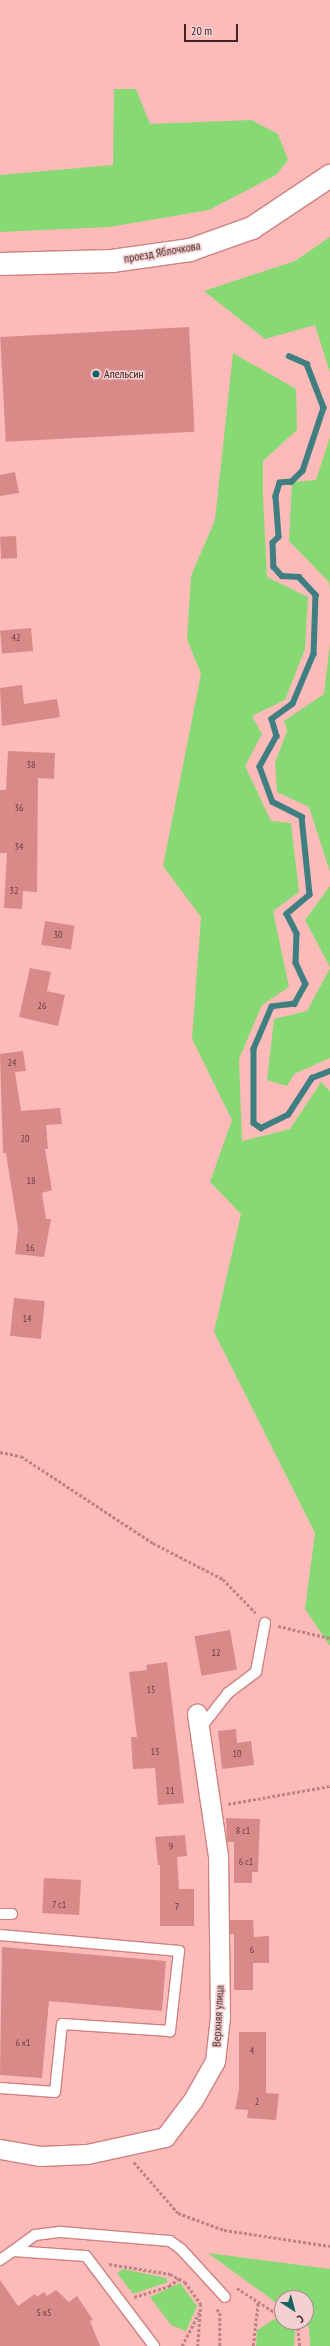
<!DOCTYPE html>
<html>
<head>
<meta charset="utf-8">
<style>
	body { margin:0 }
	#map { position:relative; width:330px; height:2346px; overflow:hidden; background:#fcbab9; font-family:"PT Sans Narrow",sans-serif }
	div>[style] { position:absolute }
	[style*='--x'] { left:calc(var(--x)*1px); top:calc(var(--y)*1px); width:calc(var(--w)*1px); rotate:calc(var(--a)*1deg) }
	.green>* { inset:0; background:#87d974 }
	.stream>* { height:5.5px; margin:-2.75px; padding:0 2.75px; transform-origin:2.75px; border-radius:2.75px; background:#3f7f82 }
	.building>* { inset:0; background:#d88a89; transform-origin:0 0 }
	.path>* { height:2.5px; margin-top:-1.25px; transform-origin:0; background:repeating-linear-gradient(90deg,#ba8584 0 3px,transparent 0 5px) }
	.roads { filter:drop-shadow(1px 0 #cf8181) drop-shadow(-1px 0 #cf8181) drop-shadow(0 1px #cf8181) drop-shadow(0 -1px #cf8181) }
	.service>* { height:10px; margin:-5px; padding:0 5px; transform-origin:5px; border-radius:5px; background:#fff }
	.minor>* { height:19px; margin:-9.5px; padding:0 9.5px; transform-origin:9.5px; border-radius:9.5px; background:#fff }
	.primary>* { height:22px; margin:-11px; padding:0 11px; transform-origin:11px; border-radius:11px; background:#fff }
	.dots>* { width:11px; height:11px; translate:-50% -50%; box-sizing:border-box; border:2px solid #f4d1d0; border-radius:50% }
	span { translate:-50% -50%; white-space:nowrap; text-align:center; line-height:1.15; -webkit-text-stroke:3px #f4d1d0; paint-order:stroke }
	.number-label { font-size:10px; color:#683e3d }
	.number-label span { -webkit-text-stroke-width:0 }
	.street-label { font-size:12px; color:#432424 }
	.poi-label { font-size:12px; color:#432424 }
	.left { translate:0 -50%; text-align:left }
	.north { position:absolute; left:274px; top:2290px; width:40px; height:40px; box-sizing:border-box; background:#f4d1d0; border:1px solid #ad8c8b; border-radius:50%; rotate:144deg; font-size:11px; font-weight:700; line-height:16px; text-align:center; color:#432424 }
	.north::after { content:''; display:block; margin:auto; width:14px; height:18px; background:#136367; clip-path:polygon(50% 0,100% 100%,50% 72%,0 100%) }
	.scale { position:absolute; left:184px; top:24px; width:54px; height:18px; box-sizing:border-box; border:2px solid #432424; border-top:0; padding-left:5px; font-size:12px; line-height:14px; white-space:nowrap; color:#432424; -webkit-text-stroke:3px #f4d1d0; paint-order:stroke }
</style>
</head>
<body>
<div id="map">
	<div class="green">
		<i style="clip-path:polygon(114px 89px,136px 89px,150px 124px,251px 120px,278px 134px,288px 160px,276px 175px,209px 210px,109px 227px,0 232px,0 175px,113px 165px)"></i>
		<i style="clip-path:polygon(330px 237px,330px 373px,315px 325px,265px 339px,204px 291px,295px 261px)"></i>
		<i style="clip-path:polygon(233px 353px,296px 389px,297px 430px,263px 461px,263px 497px,267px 577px,308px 597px,305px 649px,285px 700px,252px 716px,262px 734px,245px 766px,271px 821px,291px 823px,299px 892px,273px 911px,289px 987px,262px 1005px,239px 1059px,242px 1141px,290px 1129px,321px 1082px,330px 1091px,330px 1646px,305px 1609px,315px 1533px,214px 1332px,241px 1214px,210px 1182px,232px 1120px,192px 1039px,201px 917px,163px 866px,201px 674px,187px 639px,191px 576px,215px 520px)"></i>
		<i style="clip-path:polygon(330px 437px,330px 591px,329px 582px,289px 541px,292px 482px,316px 480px)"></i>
		<i style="clip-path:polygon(330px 643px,330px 872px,309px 807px,277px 792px,275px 763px,287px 731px,284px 721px,324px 694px)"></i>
		<i style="clip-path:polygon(330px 886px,330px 967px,305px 920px)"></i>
		<i style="clip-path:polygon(330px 968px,330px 1058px,294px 1074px,287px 1086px,267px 1080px,274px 1019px,307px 1011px)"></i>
		<i style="clip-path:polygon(208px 2253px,330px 2269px,330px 2346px,310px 2346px,309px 2327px,303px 2322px,306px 2322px,306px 2298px,282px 2298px,282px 2307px)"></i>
		<i style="clip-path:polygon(123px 2269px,166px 2278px,168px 2282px,133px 2294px,117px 2273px)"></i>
		<i style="clip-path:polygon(180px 2283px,197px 2306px,186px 2331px,171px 2325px,150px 2297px)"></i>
		<i style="clip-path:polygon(276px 2318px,295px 2329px,294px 2346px,256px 2346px,257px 2330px)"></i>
	</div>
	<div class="stream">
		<i style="--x:289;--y:356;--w:20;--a:24"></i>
		<i style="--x:307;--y:364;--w:47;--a:68.9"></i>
		<i style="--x:324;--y:408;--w:66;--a:108.4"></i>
		<i style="--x:303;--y:471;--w:16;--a:135"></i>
		<i style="--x:292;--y:482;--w:12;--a:175"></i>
		<i style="--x:280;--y:483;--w:14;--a:107"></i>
		<i style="--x:276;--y:496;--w:41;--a:85.8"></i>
		<i style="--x:279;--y:537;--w:8;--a:135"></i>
		<i style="--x:273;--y:543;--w:24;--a:88"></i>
		<i style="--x:274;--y:567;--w:12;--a:48"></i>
		<i style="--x:282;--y:576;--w:17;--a:3"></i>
		<i style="--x:299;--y:577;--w:25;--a:47"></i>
		<i style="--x:316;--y:595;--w:59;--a:91.9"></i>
		<i style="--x:314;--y:654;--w:54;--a:112.8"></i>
		<i style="--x:293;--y:704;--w:26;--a:144"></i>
		<i style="--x:272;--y:719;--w:18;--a:74"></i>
		<i style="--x:277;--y:736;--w:35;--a:119"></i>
		<i style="--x:260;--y:767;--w:37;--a:70"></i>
		<i style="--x:273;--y:802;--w:33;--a:27"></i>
		<i style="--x:302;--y:817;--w:78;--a:84.1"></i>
		<i style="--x:310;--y:895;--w:30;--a:140"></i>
		<i style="--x:287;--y:914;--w:22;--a:63"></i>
		<i style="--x:297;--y:934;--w:29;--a:92"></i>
		<i style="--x:296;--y:963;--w:23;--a:65"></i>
		<i style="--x:306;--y:984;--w:23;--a:119"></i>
		<i style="--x:295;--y:1004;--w:23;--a:173"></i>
		<i style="--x:272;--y:1007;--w:46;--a:113.2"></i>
		<i style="--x:254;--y:1049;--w:74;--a:90"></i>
		<i style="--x:254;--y:1123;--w:9;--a:36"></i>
		<i style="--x:261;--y:1128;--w:30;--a:-26"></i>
		<i style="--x:288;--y:1115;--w:44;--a:-57"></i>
		<i style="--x:312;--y:1078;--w:19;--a:-21"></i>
	</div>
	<div class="building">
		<i style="left:189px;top:327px;width:105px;height:189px;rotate:87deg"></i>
		<i style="clip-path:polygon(15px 472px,19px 493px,0 496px,0 475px)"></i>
		<i style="left:16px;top:536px;width:22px;height:16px;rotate:87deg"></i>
		<i style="left:31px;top:628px;width:23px;height:31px;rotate:85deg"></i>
		<i style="clip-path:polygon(22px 685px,24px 704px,57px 699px,60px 717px,2px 726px,0 688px)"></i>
		<i style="clip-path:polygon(8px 751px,55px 753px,54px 779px,38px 778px,37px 892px,23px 891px,22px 909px,4px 908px,7px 853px,0 853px,0 790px,6px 790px)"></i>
		<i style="left:45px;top:921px;width:30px;height:24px;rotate:9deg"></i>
		<i style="clip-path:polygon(30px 968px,51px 972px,47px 991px,65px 995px,58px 1026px,19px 1017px)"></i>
		<i style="clip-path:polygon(23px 1051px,26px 1071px,15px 1072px,21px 1111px,60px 1108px,62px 1124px,46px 1125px,48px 1149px,45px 1149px,52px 1190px,42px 1193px,46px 1219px,51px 1219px,44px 1257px,15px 1254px,18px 1229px,6px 1153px,3px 1153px,0 1054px)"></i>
		<i style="left:14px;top:1298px;width:31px;height:38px;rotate:6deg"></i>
		<i style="left:230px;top:1630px;width:40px;height:36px;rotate:80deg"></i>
		<i style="clip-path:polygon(167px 1662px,184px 1803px,158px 1805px,155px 1768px,133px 1769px,131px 1737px,137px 1737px,129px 1672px,147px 1670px,146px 1665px)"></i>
		<i style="clip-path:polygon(236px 1729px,237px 1743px,251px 1741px,254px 1765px,222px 1769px,218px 1731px)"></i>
		<i style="clip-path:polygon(226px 1818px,260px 1819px,258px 1872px,252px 1872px,252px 1883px,234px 1883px,234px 1842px,227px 1842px)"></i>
		<i style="clip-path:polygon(185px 1835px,187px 1856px,177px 1857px,179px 1889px,194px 1889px,194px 1926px,160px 1926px,160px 1865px,158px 1865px,155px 1837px)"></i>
		<i style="left:44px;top:1878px;width:37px;height:35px;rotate:3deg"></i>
		<i style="clip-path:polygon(230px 1920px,253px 1920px,254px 1937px,269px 1936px,269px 1963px,253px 1963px,253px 1990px,234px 1990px,234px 1934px,230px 1934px)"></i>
		<i style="clip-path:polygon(2px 1947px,166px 1961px,162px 2011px,49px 2001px,42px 2078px,0 2075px)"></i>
		<i style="clip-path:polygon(239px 2032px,266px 2032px,266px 2093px,279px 2094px,276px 2120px,247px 2118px,248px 2110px,235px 2109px,239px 2090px)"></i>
		<i style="clip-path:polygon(0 2280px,18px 2306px,35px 2294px,37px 2297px,44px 2292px,47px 2296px,56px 2290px,69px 2302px,77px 2296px,93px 2320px,90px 2321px,100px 2346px,0 2346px)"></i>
	</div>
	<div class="path">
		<i style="--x:0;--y:1452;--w:21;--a:11"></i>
		<i style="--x:21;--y:1456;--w:158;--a:33.4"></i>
		<i style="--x:153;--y:1543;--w:79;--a:27.2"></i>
		<i style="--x:223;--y:1579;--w:47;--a:45.9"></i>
		<i style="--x:278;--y:1626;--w:53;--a:13"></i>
		<i style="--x:228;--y:1804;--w:104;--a:-10"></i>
		<i style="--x:134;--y:2162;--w:67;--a:49.2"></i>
		<i style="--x:178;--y:2213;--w:49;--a:20.3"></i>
		<i style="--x:224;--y:2230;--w:107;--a:8.6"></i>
		<i style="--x:109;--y:2264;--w:62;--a:9.3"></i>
		<i style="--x:170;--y:2274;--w:17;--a:28"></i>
		<i style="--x:185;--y:2282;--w:27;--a:54"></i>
		<i style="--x:201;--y:2304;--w:42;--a:94.1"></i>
		<i style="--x:237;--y:2288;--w:54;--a:32.8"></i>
		<i style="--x:134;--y:2297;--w:37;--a:-17"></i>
		<i style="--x:169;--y:2286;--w:14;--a:-36"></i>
		<i style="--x:217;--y:2309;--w:5;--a:53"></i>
		<i style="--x:220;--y:2313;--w:33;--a:90"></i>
		<i style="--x:289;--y:2322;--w:11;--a:34"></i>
		<i style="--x:298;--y:2328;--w:18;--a:84"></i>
		<i style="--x:182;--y:2346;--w:39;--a:-63"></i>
		<i style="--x:253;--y:2346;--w:44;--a:-83.5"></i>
	</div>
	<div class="roads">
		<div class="service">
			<i style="--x:199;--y:1730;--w:47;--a:-51.9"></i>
			<i style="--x:228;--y:1693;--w:35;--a:-37"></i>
			<i style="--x:256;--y:1672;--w:50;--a:-79.6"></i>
			<i style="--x:0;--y:1914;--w:12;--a:0"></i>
			<i style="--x:0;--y:1935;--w:180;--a:5.1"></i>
			<i style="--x:179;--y:1951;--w:81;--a:96.4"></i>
			<i style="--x:170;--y:2031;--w:108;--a:-176.3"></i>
			<i style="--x:62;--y:2024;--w:68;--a:95.9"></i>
			<i style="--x:55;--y:2092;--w:55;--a:-175.8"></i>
			<i style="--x:13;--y:2251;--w:27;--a:-36"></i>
			<i style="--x:35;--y:2235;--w:26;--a:-7"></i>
			<i style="--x:61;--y:2232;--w:109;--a:4.7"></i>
			<i style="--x:170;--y:2241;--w:14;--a:36"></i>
			<i style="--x:181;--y:2249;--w:65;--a:47.5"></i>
			<i style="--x:0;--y:2260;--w:16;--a:-35"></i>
			<i style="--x:13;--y:2251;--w:73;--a:3.9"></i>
			<i style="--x:86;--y:2256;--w:113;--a:52.9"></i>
		</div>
		<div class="minor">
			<i style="--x:0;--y:2149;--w:41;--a:9.9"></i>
			<i style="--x:40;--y:2156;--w:47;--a:-2.4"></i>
			<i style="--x:87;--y:2154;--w:80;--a:-12.3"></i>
			<i style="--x:165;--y:2137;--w:46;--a:-52.9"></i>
			<i style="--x:193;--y:2100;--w:45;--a:-60.6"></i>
			<i style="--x:215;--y:2061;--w:44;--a:-83.5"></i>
			<i style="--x:220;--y:2017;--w:161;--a:-90.7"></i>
			<i style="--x:218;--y:1856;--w:144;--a:-98.4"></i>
		</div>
		<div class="primary">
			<i style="--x:0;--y:264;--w:112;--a:-1.5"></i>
			<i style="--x:112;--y:261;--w:79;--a:-8"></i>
			<i style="--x:190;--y:250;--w:66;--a:-19.5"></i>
			<i style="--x:252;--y:228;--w:94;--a:-33.7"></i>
		</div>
	</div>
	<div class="dots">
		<i style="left:96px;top:374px;background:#136367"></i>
	</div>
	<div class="number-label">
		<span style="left:16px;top:638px">42</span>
		<span style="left:31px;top:765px">38</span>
		<span style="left:19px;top:808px">36</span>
		<span style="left:19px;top:847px">34</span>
		<span style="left:14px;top:891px">32</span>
		<span style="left:58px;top:935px">30</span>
		<span style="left:42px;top:1006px">26</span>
		<span style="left:12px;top:1063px">24</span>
		<span style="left:25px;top:1139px">20</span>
		<span style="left:31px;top:1181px">18</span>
		<span style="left:30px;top:1248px">16</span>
		<span style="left:27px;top:1319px">14</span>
		<span style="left:216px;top:1653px">12</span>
		<span style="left:151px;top:1690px">15</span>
		<span style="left:155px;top:1752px">13</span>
		<span style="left:237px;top:1754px">10</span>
		<span style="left:170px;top:1791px">11</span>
		<span style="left:243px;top:1831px">8 с1</span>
		<span style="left:171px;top:1847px">9</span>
		<span style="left:246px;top:1862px">6 с1</span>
		<span style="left:59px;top:1905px">7 с1</span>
		<span style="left:177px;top:1907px">7</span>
		<span style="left:252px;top:1950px">6</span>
		<span style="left:23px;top:2043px">6 к1</span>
		<span style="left:252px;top:2051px">4</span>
		<span style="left:257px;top:2102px">2</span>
		<span style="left:44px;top:2313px">5 к5</span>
	</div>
	<div class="street-label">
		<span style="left:162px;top:252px;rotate:-10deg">проезд Яблочкова</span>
		<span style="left:218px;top:2016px;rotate:-87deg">Верхняя улица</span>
	</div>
	<div class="poi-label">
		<span class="left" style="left:104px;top:374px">Апельсин</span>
	</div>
	<div class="north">С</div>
	<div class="scale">20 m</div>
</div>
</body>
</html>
